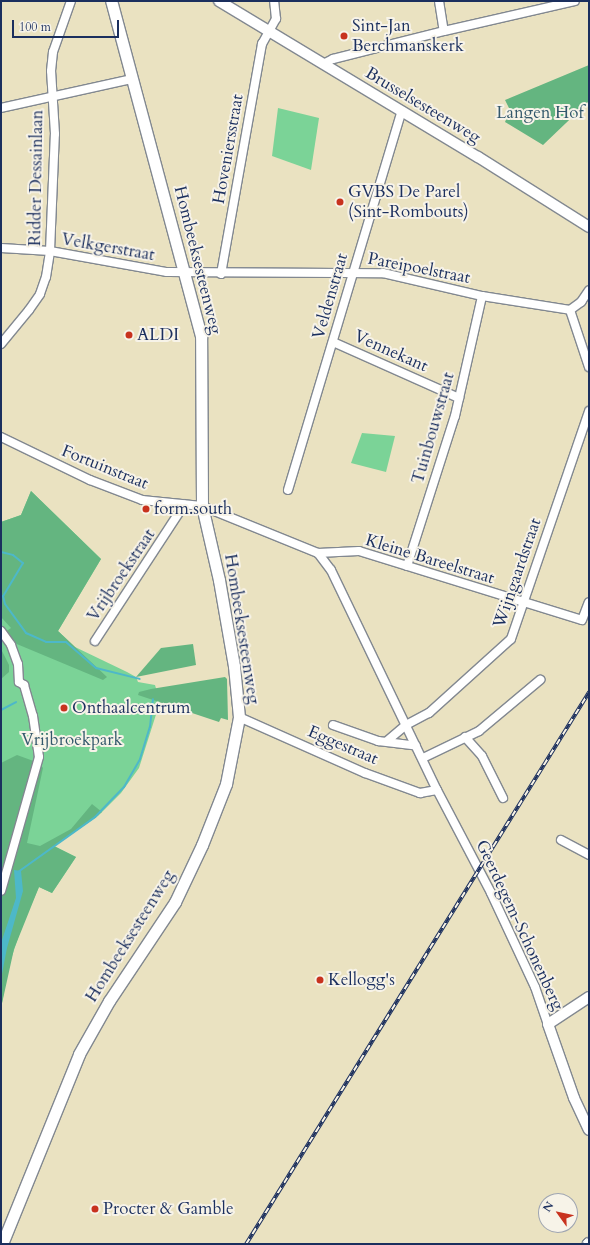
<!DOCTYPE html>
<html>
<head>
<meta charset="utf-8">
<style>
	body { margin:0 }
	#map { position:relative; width:590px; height:1245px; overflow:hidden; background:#eae2c1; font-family:Cardo,serif }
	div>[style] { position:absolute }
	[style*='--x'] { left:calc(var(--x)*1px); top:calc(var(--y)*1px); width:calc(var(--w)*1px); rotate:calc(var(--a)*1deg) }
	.green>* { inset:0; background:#7bd397 }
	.forest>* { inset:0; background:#64b580 }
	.water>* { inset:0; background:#4db8c9 }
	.stream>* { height:2px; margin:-1px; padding:0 1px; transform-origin:1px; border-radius:1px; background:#4db8c9 }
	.roads { filter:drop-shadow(1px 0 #828890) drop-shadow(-1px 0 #828890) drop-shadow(0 1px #828890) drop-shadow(0 -1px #828890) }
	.minor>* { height:8px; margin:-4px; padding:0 4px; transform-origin:4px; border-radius:4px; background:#fff }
	.tertiary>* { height:10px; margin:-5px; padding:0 5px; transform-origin:5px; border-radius:5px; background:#fff }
	.secondary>* { height:11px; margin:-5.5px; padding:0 5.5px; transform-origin:5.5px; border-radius:5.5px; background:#fff }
	.rail>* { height:3.5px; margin-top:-1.75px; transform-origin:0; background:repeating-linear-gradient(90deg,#f7f3e8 0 6px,#1b2f5e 0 12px); box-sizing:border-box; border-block:1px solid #1b2f5e }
	.dots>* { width:11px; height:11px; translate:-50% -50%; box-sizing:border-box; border:2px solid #f7f3e8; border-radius:50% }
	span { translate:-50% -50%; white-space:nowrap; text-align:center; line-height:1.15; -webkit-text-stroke:4px #f7f3e8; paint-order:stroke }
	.poi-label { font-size:17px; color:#1b2f5e }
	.left { translate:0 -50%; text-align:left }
	.street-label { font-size:17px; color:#1b2f5e }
	.park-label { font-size:17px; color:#33586c }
	.frame { position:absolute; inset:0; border:2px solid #1b2f5e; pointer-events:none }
	.north { position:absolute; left:538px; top:1193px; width:40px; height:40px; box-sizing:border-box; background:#f7f3e8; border:1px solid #9fa5b1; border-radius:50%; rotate:303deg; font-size:11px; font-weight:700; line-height:16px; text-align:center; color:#1b2f5e }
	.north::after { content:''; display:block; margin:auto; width:14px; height:18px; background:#c8321e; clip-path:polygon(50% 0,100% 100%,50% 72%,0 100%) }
	.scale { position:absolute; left:12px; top:20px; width:107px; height:18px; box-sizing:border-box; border:2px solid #1b2f5e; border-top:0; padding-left:5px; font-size:12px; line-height:14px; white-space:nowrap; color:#1b2f5e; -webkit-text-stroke:3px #f7f3e8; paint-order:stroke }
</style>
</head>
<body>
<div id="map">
	<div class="green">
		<i style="clip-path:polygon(278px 108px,319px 118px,311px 170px,272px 156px)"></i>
		<i style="clip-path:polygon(362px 433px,395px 436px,386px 472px,351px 463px)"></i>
		<i style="clip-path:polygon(31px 491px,101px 559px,58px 631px,75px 647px,127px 672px,136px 677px,138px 682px,155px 685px,160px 702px,139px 768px,121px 793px,98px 816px,54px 846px,76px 857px,52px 893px,39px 887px,23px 923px,9px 965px,1px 1008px,1px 522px,21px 515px)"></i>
	</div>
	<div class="forest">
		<i style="clip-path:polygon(589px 65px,589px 101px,543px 145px,505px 122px,510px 110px,505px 100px)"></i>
		<i style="clip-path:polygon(31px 491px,101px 559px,58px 631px,107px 677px,103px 680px,12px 642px,5px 632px,11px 628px,1px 617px,1px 522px,21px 515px)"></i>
		<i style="clip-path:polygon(193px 644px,196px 665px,136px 677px,161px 648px)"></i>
		<i style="clip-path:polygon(1px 649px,9px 665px,9px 672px,1px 679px)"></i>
		<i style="clip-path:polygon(225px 677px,227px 679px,228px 720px,221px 718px,219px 722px,138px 695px,139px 692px,151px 689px)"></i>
		<i style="clip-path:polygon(17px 755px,39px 763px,43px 768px,27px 843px,40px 846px,71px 829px,92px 804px,102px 812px,54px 846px,76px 857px,52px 893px,39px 887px,14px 949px,1px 1008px,1px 763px)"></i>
	</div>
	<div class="water">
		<i style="clip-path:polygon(14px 870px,21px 871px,23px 891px,7px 948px,1px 979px,1px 943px,16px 898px)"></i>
	</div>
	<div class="stream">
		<i style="--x:1;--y:552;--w:12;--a:14"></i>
		<i style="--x:13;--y:555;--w:13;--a:39"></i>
		<i style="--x:23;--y:563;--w:39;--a:121"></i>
		<i style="--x:3;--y:596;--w:8;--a:76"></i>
		<i style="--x:5;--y:604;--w:36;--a:54"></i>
		<i style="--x:26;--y:633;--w:22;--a:24"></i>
		<i style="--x:46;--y:642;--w:20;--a:0"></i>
		<i style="--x:66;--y:642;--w:40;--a:41"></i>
		<i style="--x:96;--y:668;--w:45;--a:14"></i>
		<i style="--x:1;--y:710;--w:17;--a:-28"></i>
		<i style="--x:18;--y:872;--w:95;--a:-35.5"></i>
		<i style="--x:95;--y:817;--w:42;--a:-46"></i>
		<i style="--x:124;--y:787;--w:32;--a:-60"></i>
		<i style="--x:140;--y:759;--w:34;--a:-73"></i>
		<i style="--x:150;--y:727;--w:28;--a:-84"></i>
	</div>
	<div class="roads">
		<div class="minor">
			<i style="--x:439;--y:1;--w:30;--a:81"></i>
			<i style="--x:323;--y:64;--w:11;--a:-27"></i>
			<i style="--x:333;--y:59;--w:114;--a:-14.2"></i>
			<i style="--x:444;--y:31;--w:134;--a:-12.9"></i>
			<i style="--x:1;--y:108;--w:134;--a:-12.5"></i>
			<i style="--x:1;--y:248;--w:49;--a:3.5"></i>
			<i style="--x:50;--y:251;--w:119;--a:10.2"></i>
			<i style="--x:167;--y:272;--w:216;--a:0.3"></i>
			<i style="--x:383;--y:273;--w:102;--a:13.1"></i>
			<i style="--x:482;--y:296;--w:89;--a:9"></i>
			<i style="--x:570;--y:310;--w:14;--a:-36"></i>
			<i style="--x:581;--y:302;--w:14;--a:-56"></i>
			<i style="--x:221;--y:274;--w:234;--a:-79.9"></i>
			<i style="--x:262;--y:44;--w:29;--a:-61"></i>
			<i style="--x:276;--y:19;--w:18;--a:-96"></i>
			<i style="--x:570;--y:310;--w:60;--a:71.6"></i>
			<i style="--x:333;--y:342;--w:138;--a:24"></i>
			<i style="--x:1;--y:344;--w:44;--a:-50.5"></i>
			<i style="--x:29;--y:310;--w:19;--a:-55"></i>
			<i style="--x:40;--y:294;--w:18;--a:-71"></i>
			<i style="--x:46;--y:277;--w:26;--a:-81"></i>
			<i style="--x:50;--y:251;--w:117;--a:-87.6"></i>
			<i style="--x:55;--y:134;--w:63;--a:-93.6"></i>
			<i style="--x:51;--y:71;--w:19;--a:-84"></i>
			<i style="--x:53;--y:52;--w:54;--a:-70.6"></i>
			<i style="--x:1;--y:437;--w:99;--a:25.8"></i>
			<i style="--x:90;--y:480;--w:56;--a:21"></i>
			<i style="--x:142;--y:500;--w:60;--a:5.7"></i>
			<i style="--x:202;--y:506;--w:125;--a:22.1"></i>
			<i style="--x:318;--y:553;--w:21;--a:53"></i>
			<i style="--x:331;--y:570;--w:244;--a:64.3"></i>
			<i style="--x:437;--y:790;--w:116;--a:62.3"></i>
			<i style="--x:491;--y:893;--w:104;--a:64.9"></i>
			<i style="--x:535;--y:987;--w:39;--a:71"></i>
			<i style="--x:288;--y:490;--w:396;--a:-73.3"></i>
			<i style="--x:318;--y:553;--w:41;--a:-2.8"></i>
			<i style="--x:359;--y:551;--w:233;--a:17.2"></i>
			<i style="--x:582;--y:620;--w:19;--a:-69"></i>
			<i style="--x:407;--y:566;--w:157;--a:-72.3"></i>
			<i style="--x:455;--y:416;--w:123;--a:-77.3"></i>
			<i style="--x:1;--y:631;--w:17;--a:54"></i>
			<i style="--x:11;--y:645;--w:20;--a:70"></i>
			<i style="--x:18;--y:664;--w:18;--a:87"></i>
			<i style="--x:19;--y:682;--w:6;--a:31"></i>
			<i style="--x:24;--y:685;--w:32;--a:74"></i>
			<i style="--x:33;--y:716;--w:41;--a:81.7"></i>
			<i style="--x:39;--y:757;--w:139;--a:105.8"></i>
			<i style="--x:95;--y:641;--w:163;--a:-56.8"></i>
			<i style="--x:239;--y:717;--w:138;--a:24"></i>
			<i style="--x:365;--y:773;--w:59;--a:20"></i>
			<i style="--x:420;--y:793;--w:17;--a:-10"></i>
			<i style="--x:333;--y:725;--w:48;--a:19.6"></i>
			<i style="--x:378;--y:741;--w:38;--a:7"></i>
			<i style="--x:465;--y:737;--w:25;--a:48"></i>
			<i style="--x:482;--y:756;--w:47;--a:63.4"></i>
			<i style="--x:387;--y:741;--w:25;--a:-40"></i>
			<i style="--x:406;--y:725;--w:26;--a:-28"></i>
			<i style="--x:429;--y:713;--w:110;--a:-42.1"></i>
			<i style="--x:511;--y:639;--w:241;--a:-71.1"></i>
			<i style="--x:423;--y:758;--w:62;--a:-25.7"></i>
			<i style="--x:479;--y:731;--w:80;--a:-39.9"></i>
			<i style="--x:561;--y:840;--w:32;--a:28"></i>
		</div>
		<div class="tertiary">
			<i style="--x:219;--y:1;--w:302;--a:31.1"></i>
			<i style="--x:478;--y:157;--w:131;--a:32.2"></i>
			<i style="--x:589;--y:997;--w:49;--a:146.6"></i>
			<i style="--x:548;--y:1024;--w:78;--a:70.6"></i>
			<i style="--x:574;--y:1098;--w:35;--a:65"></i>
			<i style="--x:588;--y:1244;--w:1;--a:-45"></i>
		</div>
		<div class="secondary">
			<i style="--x:2;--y:1244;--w:205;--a:-67.9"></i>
			<i style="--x:79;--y:1054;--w:61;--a:-60.5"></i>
			<i style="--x:109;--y:1001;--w:119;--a:-56.3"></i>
			<i style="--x:175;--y:902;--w:63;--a:-64.7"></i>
			<i style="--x:202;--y:845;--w:66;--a:-68.5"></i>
			<i style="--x:226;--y:784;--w:68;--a:-79"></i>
			<i style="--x:239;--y:717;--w:51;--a:-95.6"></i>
			<i style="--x:234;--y:666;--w:87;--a:-99.9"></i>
			<i style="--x:219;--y:580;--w:76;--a:-102.9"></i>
			<i style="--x:202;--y:506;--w:170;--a:-90.3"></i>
			<i style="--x:201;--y:336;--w:347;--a:-105"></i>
		</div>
	</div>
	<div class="rail">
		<i style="--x:246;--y:1244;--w:650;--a:-58.14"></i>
	</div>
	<div class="dots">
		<i style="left:344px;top:36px;background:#c8321e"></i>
		<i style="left:340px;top:202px;background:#c8321e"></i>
		<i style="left:129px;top:335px;background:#c8321e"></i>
		<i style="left:146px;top:509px;background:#c8321e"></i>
		<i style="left:64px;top:708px;background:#c8321e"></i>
		<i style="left:320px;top:980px;background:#c8321e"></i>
		<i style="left:95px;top:1209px;background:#c8321e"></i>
	</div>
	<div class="poi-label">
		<span class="left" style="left:352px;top:36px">Sint-Jan<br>Berchmanskerk</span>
		<span class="left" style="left:348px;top:202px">GVBS De Parel<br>(Sint-Rombouts)</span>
		<span class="left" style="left:137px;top:335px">ALDI</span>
		<span class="left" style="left:154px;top:509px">form.south</span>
		<span class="left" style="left:72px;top:708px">Onthaalcentrum</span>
		<span class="left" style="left:328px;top:980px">Kellogg's</span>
		<span class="left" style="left:103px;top:1209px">Procter &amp; Gamble</span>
	</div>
	<div class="street-label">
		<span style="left:423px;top:105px;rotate:31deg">Brusselsesteenweg</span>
		<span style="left:228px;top:149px;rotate:-80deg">Hoveniersstraat</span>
		<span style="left:36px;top:178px;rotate:-89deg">Ridder Dessainlaan</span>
		<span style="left:108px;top:247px;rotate:10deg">Velkgerstraat</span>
		<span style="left:198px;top:260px;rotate:76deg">Hombeeksesteenweg</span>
		<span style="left:419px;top:268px;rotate:11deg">Pareipoelstraat</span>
		<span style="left:330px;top:296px;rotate:-74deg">Veldenstraat</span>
		<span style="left:391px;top:351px;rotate:24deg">Vennekant</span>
		<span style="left:433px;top:428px;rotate:-74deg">Tuinbouwstraat</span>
		<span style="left:105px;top:467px;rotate:22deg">Fortuinstraat</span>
		<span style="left:430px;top:559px;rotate:17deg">Kleine Bareelstraat</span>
		<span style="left:517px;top:573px;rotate:-71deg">Wijngaardstraat</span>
		<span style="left:121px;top:575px;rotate:-56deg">Vrijbroekstraat</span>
		<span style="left:242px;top:629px;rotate:81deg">Hombeeksesteenweg</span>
		<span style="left:343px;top:745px;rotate:23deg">Eggestraat</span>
		<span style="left:520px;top:925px;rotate:65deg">Geerdegem-Schonenberg</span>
		<span style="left:130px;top:936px;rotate:-58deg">Hombeeksesteenweg</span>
	</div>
	<div class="park-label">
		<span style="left:540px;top:113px">Langen Hof</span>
		<span style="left:72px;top:740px">Vrijbroekpark</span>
	</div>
	<div class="frame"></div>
	<div class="north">N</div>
	<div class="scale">100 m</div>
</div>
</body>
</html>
